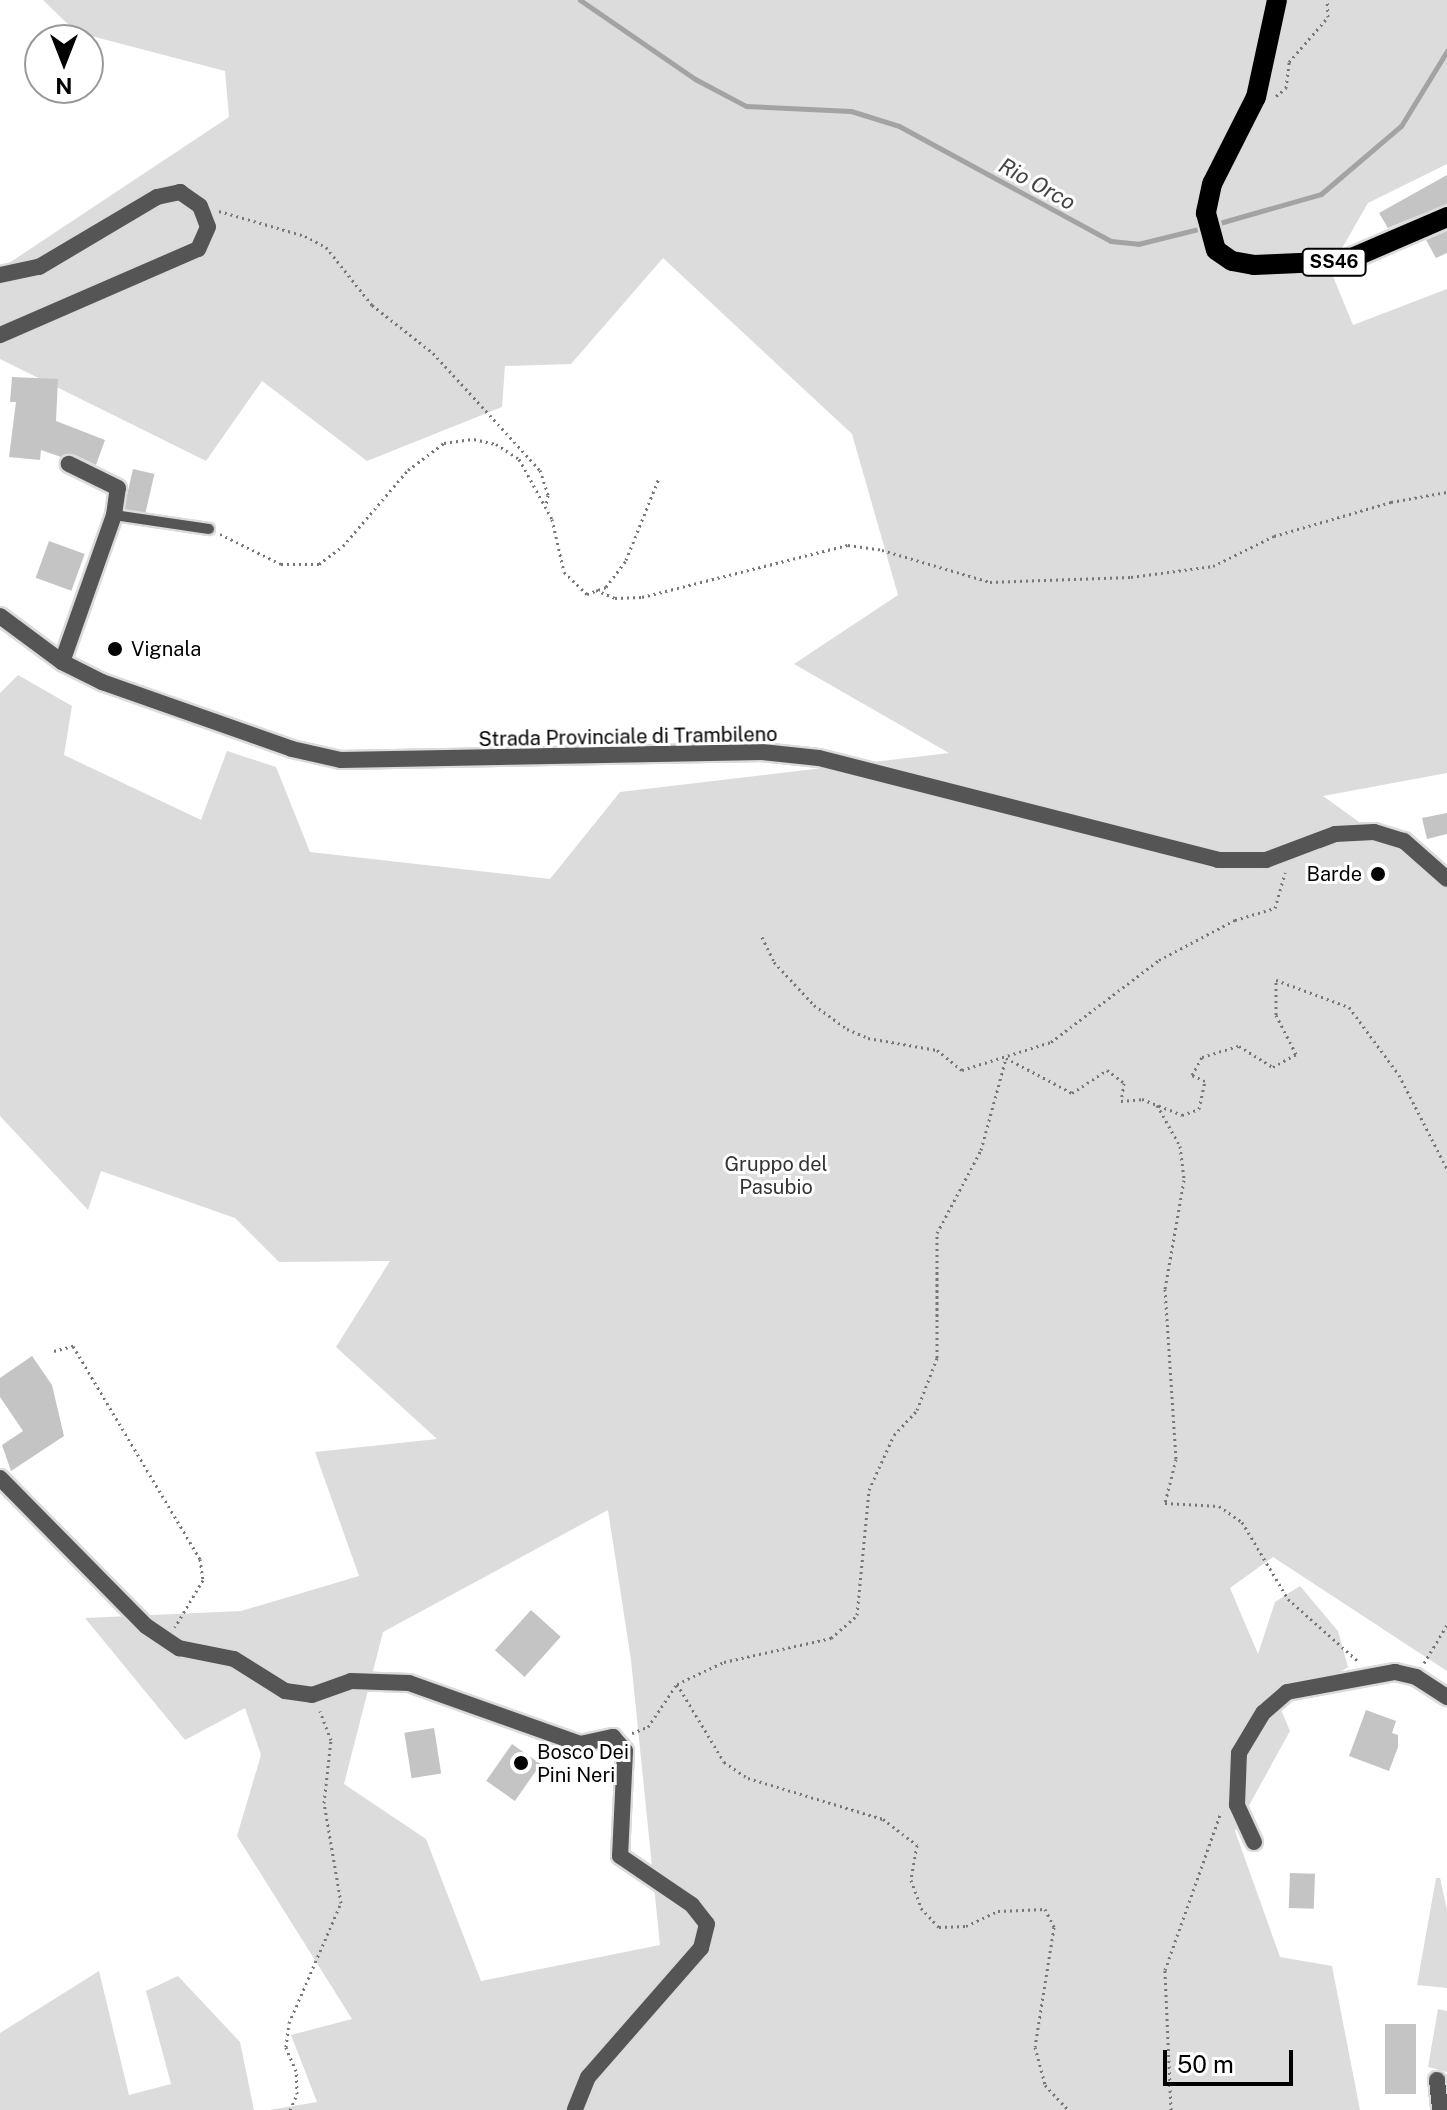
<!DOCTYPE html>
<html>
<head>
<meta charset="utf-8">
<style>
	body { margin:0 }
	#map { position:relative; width:1447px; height:2110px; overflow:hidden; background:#fff; font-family:"Public Sans",sans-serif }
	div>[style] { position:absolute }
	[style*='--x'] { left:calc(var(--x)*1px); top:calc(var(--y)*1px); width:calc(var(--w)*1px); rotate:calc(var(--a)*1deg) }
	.green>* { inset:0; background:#dcdcdc }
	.stream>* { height:5px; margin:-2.5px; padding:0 2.5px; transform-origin:2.5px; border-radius:2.5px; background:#a3a3a3 }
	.building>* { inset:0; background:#c4c4c4; transform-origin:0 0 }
	.path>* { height:3px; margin-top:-1.5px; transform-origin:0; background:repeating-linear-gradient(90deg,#777 0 2px,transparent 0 6px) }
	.roads { filter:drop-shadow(2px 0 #dbdbdb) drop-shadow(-2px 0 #dbdbdb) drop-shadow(0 2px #dbdbdb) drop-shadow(0 -2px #dbdbdb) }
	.service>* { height:10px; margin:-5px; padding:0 5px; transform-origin:5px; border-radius:5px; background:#555 }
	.minor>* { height:16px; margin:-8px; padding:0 8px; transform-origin:8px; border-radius:8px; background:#555 }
	.tertiary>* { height:16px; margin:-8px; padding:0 8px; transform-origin:8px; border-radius:8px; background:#555 }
	.primary>* { height:20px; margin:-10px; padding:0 10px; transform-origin:10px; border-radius:10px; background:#000 }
	.dots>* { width:22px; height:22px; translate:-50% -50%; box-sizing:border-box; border:4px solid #fff; border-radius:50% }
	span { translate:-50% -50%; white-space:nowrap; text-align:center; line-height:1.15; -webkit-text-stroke:6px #fff; paint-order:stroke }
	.shield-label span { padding:2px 6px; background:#fff; border:2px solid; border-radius:6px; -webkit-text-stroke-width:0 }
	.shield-label { font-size:18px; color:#000; font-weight:700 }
	.poi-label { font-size:20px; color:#000 }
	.left { translate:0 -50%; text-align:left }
	.right { translate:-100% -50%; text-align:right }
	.street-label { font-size:20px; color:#000 }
	.park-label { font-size:20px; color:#333 }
	.water-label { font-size:22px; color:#444; font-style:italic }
	.north { position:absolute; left:24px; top:24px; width:80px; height:80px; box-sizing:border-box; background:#fff; border:2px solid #999; border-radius:50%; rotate:180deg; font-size:22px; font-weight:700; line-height:32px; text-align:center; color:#000 }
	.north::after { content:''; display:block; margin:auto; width:28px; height:36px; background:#000; clip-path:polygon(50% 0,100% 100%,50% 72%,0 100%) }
	.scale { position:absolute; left:1163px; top:2050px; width:130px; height:36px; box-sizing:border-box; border:4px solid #000; border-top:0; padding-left:10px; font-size:24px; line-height:28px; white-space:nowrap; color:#000; -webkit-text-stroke:6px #fff; paint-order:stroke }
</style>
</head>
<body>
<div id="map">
	<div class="green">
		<i style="clip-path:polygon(evenodd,43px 0,1447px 0,1447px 164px,1368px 203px,1330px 269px,1353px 325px,1447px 289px,1447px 773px,1323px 796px,1423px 868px,1447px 866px,1447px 1671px,1273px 1557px,1230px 1588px,1258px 1654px,1275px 1602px,1300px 1586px,1338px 1631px,1348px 1667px,1336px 1675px,1290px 1682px,1274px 1693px,1290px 1731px,1235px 1831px,1280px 1957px,1332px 1966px,1360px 2110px,269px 2110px,317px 2102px,291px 2035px,352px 2019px,237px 1836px,261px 1755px,245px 1708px,185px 1740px,85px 1618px,241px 1611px,359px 1576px,315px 1452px,437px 1439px,336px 1347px,390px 1261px,279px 1262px,235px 1218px,101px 1171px,88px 1210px,0 1116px,0 693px,18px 675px,72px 706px,64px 755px,201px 820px,227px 751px,276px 767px,310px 852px,550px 879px,620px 792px,949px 753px,794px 664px,898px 595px,852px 434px,663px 258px,571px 364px,505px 366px,502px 407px,367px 461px,262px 381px,206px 461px,0 359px,0 269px,229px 117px,225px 71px,76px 32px,43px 0,608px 1510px,631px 1660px,660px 1945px,481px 1981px,426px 1839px,344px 1784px,383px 1632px,608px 1510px)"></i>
		<i style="clip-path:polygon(1436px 1878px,1440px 1878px,1447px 1910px,1447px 1988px,1417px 1985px)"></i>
		<i style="clip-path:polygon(99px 1971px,129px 2095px,171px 2084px,146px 1991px,178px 1976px,240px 2042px,254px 2110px,0 2110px,0 2033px)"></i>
		<i style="clip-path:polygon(1438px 2009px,1447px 2011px,1447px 2072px,1428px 2067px)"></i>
	</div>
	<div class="stream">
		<i style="--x:580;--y:0;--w:140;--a:34.5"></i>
		<i style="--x:695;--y:79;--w:58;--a:27.9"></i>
		<i style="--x:746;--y:106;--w:105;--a:2.7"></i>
		<i style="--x:851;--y:111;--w:50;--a:17.4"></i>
		<i style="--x:899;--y:126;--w:241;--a:28.5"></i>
		<i style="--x:1111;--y:241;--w:27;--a:6"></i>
		<i style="--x:1138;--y:244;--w:70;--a:-14"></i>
		<i style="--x:1216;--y:224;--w:109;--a:-15.9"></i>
		<i style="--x:1321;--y:194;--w:105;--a:-40.4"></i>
		<i style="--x:1401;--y:126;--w:88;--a:-58.5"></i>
	</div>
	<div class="building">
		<i style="clip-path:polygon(1447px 175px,1447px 204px,1388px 228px,1379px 213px)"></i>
		<i style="clip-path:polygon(1447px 231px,1447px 253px,1436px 258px,1426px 240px)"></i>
		<i style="clip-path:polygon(12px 377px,58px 379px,56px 421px,105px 440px,96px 465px,73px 454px,61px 457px,41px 450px,40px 460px,9px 457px,16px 402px,10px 402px)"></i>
		<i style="left:133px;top:469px;width:22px;height:41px;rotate:13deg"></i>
		<i style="left:49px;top:541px;width:38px;height:39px;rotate:20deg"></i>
		<i style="clip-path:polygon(1447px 813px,1447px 834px,1427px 839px,1422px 818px)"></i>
		<i style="clip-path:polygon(32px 1356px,52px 1385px,64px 1436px,11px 1471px,2px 1445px,23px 1431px,0 1397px,0 1378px)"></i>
		<i style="left:531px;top:1610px;width:40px;height:54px;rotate:42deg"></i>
		<i style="clip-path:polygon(1366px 1710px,1396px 1721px,1392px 1733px,1398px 1735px,1398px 1747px,1389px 1771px,1349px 1756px)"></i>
		<i style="left:434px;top:1728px;width:46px;height:30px;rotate:81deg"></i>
		<i style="left:512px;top:1744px;width:35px;height:45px;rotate:35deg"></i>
		<i style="left:1290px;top:1873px;width:25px;height:35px;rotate:2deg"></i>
		<i style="left:1385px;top:2024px;width:31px;height:70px"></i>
	</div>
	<div class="path">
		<i style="--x:1276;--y:96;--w:13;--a:-39"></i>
		<i style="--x:1286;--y:88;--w:26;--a:-83"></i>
		<i style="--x:1289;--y:62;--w:60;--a:-49.1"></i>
		<i style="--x:1328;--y:17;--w:17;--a:-93"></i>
		<i style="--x:219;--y:211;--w:90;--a:16.2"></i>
		<i style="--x:305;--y:236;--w:24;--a:28"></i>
		<i style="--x:326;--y:247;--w:74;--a:51.6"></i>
		<i style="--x:372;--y:305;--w:78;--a:38.2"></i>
		<i style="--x:433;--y:353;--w:159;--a:47.6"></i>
		<i style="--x:540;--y:470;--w:26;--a:72"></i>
		<i style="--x:548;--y:495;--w:10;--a:101"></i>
		<i style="--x:220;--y:534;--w:68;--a:26.2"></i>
		<i style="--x:281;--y:564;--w:38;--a:0"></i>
		<i style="--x:319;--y:564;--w:30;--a:-37"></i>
		<i style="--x:343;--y:546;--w:100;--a:-49.5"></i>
		<i style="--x:408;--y:470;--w:45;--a:-36.9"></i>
		<i style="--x:444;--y:443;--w:30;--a:-8"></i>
		<i style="--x:474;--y:439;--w:23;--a:13"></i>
		<i style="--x:496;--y:444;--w:27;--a:33"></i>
		<i style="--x:519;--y:459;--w:68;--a:61.2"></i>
		<i style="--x:552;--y:519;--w:54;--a:77.2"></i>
		<i style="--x:564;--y:572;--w:32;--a:44"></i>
		<i style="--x:587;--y:594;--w:20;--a:-20"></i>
		<i style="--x:606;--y:587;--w:34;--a:-53"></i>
		<i style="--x:626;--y:560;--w:88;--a:-68.1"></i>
		<i style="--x:596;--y:590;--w:21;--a:23"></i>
		<i style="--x:615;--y:598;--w:27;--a:-2"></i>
		<i style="--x:642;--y:597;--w:212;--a:-14.2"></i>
		<i style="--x:848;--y:545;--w:34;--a:8"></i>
		<i style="--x:882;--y:550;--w:113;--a:16.5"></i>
		<i style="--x:990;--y:582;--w:141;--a:-2"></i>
		<i style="--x:1131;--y:577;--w:83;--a:-7.6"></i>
		<i style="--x:1213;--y:566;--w:68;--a:-26.2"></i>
		<i style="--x:1274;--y:536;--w:122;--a:-16.2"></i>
		<i style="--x:1391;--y:502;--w:57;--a:-10.1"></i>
		<i style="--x:762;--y:937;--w:28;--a:64"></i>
		<i style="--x:774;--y:962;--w:59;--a:47.1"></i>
		<i style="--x:814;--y:1005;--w:41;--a:36"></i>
		<i style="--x:847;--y:1029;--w:23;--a:23"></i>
		<i style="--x:868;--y:1038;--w:70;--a:9.9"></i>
		<i style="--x:937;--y:1050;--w:32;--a:39"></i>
		<i style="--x:962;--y:1070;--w:93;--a:-17.5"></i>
		<i style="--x:1051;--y:1042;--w:136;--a:-37.2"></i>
		<i style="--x:1159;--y:960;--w:86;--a:-27.8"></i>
		<i style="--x:1235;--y:920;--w:42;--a:-16.7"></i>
		<i style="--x:1275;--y:908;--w:37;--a:-74"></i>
		<i style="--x:1157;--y:1105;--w:47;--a:60.7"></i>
		<i style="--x:1180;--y:1146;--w:34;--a:83"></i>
		<i style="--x:1184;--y:1180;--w:111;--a:99.9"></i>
		<i style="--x:1165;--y:1289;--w:170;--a:86.3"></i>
		<i style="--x:1176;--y:1459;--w:45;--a:104"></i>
		<i style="--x:1165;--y:1503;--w:54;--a:3.2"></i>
		<i style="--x:1219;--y:1506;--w:28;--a:35"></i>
		<i style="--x:1242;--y:1522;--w:90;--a:59.1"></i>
		<i style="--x:1288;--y:1599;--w:94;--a:41.5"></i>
		<i style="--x:54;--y:1351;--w:20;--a:-15"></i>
		<i style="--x:73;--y:1346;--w:248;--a:59.2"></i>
		<i style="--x:200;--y:1559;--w:21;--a:82"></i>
		<i style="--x:203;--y:1580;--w:55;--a:120.8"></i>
		<i style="--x:1424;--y:1663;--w:44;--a:-58.8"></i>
		<i style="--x:677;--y:1684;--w:91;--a:58.9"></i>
		<i style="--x:724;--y:1762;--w:29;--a:34"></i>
		<i style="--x:748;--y:1778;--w:141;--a:16.9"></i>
		<i style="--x:883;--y:1819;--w:43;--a:37.4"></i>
		<i style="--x:917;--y:1845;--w:36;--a:100"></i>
		<i style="--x:911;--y:1880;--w:30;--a:70"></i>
		<i style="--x:921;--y:1908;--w:26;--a:47"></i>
		<i style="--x:939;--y:1927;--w:27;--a:-2"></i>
		<i style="--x:966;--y:1926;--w:35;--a:-25"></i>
		<i style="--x:998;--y:1911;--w:47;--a:-2.4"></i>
		<i style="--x:1045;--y:1909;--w:20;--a:63"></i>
		<i style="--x:1054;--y:1927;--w:121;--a:99"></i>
		<i style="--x:1035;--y:2047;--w:39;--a:75"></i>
		<i style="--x:1045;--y:2085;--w:34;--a:47"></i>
		<i style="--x:632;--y:1733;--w:17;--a:-21"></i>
		<i style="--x:648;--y:1727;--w:52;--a:-56"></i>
		<i style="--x:677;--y:1684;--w:52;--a:-25.1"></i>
		<i style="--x:724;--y:1662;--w:110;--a:-12.6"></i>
		<i style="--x:831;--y:1638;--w:35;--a:-41"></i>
		<i style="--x:857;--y:1615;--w:126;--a:-84.5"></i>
		<i style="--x:869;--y:1490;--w:60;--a:-65.6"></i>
		<i style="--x:894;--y:1435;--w:34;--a:-47"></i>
		<i style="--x:917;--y:1410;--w:56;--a:-69"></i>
		<i style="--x:937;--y:1358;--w:125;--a:-90"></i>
		<i style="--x:937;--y:1233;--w:94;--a:-62.1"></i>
		<i style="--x:981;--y:1150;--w:95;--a:-74.8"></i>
		<i style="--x:1006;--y:1058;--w:75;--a:27.9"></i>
		<i style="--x:1072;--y:1093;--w:42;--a:-33.3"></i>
		<i style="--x:1107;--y:1070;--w:21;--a:37"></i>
		<i style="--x:1124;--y:1083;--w:18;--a:99"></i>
		<i style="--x:1121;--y:1101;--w:21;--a:-5"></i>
		<i style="--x:1142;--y:1099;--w:43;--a:21.8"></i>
		<i style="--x:1182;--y:1115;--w:18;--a:-19"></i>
		<i style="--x:1199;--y:1109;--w:29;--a:-78"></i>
		<i style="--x:1205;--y:1081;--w:14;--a:-155"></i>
		<i style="--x:1192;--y:1075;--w:21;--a:-61"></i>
		<i style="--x:1202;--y:1057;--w:39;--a:-17"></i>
		<i style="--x:1239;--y:1046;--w:40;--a:32"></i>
		<i style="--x:1273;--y:1067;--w:26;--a:-29"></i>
		<i style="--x:1296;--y:1054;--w:44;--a:-117.1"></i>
		<i style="--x:1276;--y:1015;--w:35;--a:-90"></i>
		<i style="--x:1276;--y:980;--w:78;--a:20.3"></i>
		<i style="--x:1349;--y:1007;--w:84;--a:53.7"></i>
		<i style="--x:1399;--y:1075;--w:106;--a:62.9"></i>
		<i style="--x:290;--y:2110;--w:17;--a:-66"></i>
		<i style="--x:297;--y:2094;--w:23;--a:-92"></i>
		<i style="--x:296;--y:2071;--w:26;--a:-113"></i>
		<i style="--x:286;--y:2047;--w:24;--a:-83"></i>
		<i style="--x:289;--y:2023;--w:131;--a:-66.6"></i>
		<i style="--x:341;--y:1903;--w:101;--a:-99.6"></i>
		<i style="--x:324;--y:1803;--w:63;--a:-83.7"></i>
		<i style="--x:331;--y:1740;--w:31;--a:-111"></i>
		<i style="--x:1171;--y:2110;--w:140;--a:-92.5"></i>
		<i style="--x:1165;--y:1970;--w:168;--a:-70.5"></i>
	</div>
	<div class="roads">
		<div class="service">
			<i style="--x:114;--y:515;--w:96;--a:8.4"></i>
		</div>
		<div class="minor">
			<i style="--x:62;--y:662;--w:156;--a:-70.5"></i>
			<i style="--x:114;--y:515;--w:27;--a:-82"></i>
			<i style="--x:118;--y:488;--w:55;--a:-153.9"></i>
			<i style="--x:0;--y:1478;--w:208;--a:45.4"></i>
			<i style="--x:146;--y:1626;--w:40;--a:34"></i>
			<i style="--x:179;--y:1648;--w:56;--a:11.3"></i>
			<i style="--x:234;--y:1659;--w:60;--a:32.1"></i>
			<i style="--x:285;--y:1691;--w:27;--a:8"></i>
			<i style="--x:312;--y:1695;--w:41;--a:-19.7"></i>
			<i style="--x:351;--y:1681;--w:58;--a:2"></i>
			<i style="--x:409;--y:1683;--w:182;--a:19.6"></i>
			<i style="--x:580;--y:1744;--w:34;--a:-12"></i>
			<i style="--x:613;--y:1737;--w:18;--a:49"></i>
			<i style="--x:625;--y:1751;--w:105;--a:92.7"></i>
			<i style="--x:620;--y:1856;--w:87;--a:34.2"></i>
			<i style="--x:692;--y:1905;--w:24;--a:52"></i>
			<i style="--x:707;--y:1924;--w:25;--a:104"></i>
			<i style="--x:701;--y:1948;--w:171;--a:131.2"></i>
			<i style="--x:588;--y:2077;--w:35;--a:112"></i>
			<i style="--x:1254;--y:1842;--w:41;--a:-114.7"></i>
			<i style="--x:1237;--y:1805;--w:52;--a:-87.8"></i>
			<i style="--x:1239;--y:1753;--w:47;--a:-59"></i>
			<i style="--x:1263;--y:1713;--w:32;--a:-41"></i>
			<i style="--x:1287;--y:1692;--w:110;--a:-10.5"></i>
			<i style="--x:1395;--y:1672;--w:22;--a:13"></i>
			<i style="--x:1416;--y:1677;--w:37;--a:33"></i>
			<i style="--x:1437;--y:2080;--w:30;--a:84"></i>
		</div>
		<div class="tertiary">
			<i style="--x:0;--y:275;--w:40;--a:-12"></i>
			<i style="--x:39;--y:267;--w:137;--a:-30.7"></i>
			<i style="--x:157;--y:197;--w:24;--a:-12"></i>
			<i style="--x:180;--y:192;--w:24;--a:35"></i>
			<i style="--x:200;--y:206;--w:22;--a:69"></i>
			<i style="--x:208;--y:227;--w:24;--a:114"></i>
			<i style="--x:198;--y:249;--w:216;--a:156.5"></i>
			<i style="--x:0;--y:616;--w:77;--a:36.6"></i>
			<i style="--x:62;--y:662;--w:45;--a:26.6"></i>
			<i style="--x:102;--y:682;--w:201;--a:19.4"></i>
			<i style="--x:292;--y:749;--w:50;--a:12.7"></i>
			<i style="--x:341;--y:760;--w:421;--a:-1.1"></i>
			<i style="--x:762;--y:752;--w:57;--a:6"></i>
			<i style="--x:819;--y:758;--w:412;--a:14.3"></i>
			<i style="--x:1218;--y:860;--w:48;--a:0"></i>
			<i style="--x:1266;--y:860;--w:74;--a:-20.6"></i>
			<i style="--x:1335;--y:834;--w:39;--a:-3"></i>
			<i style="--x:1374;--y:832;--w:31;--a:17"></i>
			<i style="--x:1404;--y:841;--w:57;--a:41.5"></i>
		</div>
		<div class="primary">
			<i style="--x:1277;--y:0;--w:99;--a:102.2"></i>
			<i style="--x:1256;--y:97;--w:97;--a:116.8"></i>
			<i style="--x:1212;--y:184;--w:30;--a:102"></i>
			<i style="--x:1206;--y:213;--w:38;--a:75"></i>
			<i style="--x:1216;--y:250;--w:19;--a:35"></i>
			<i style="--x:1232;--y:261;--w:22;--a:10"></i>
			<i style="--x:1254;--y:265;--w:91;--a:-2.5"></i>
			<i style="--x:1345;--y:261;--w:111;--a:-23.3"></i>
		</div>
	</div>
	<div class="dots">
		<i style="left:115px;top:649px;background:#000"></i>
		<i style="left:1378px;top:874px;background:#000"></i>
		<i style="left:521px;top:1763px;background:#000"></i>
	</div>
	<div class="shield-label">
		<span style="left:1334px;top:262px">SS46</span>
	</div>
	<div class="poi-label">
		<span class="left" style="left:131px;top:649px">Vignala</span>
		<span class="right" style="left:1362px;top:874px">Barde</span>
		<span class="left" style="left:537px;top:1764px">Bosco Dei<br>Pini Neri</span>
	</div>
	<div class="street-label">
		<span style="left:628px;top:737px;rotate:-1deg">Strada Provinciale di Trambileno</span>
	</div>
	<div class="park-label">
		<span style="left:776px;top:1176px">Gruppo del<br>Pasubio</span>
	</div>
	<div class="water-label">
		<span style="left:1037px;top:184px;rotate:29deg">Rio Orco</span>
	</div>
	<div class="north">N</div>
	<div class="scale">50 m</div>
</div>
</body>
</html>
